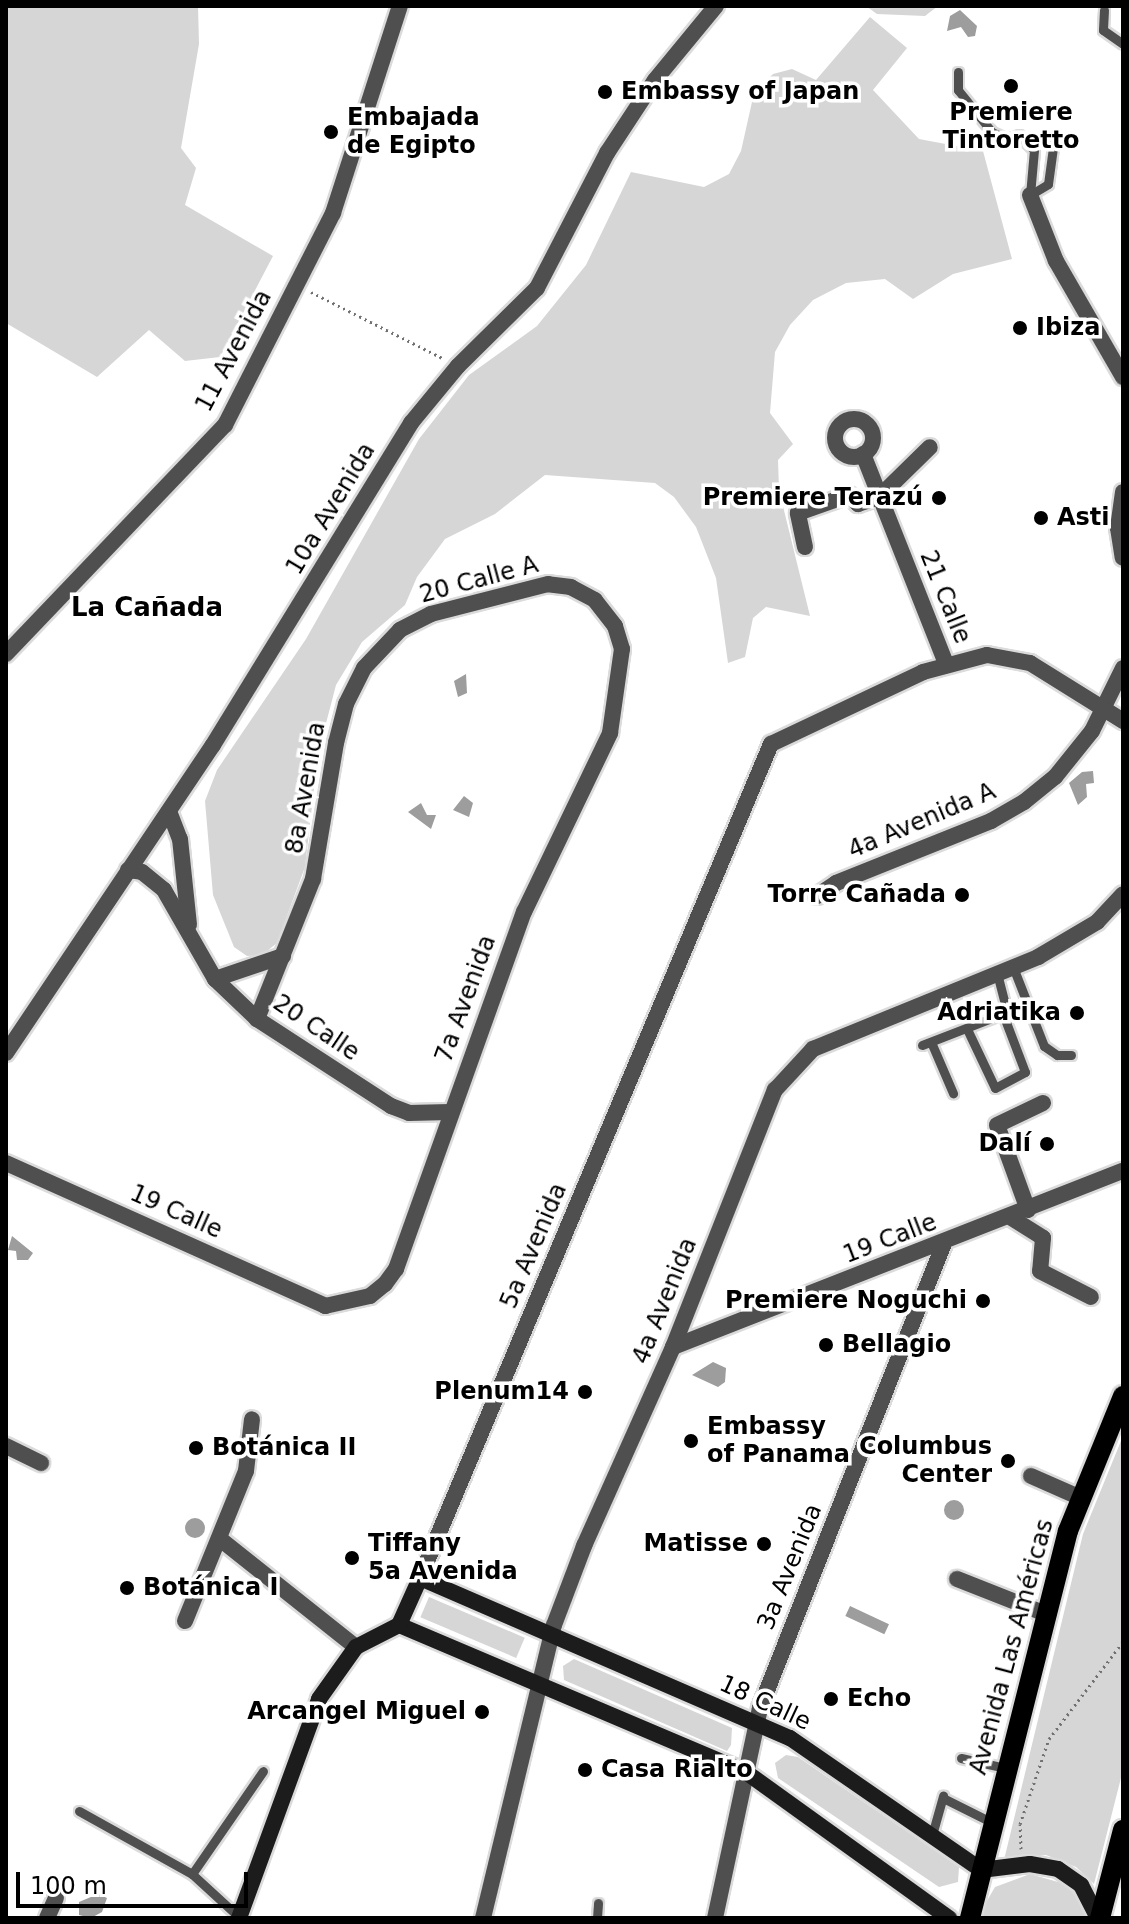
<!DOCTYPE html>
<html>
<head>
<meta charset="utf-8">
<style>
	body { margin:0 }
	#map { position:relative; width:1129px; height:1924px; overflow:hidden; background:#fff; font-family:"DejaVu Sans",sans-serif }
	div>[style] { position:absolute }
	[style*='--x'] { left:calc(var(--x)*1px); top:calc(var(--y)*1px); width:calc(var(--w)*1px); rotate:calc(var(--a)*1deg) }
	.green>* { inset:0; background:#d6d6d6; transform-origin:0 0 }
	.water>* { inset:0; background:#9d9d9d; transform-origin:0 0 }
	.round { border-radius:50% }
	.path>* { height:3px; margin-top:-1.5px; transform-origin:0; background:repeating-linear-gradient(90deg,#717171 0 2px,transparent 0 6px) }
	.roads { filter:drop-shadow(2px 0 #dbdbdb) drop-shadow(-2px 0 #dbdbdb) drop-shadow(0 2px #dbdbdb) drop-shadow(0 -2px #dbdbdb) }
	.lane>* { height:9px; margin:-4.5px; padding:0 4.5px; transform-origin:4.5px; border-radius:4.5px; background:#4f4f4f }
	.street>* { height:16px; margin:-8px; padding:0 8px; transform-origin:8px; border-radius:8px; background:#4f4f4f }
	.street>.ring { margin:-8px; padding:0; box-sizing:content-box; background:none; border:16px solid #4f4f4f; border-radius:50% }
	.secondary>* { height:16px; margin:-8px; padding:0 8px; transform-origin:8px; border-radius:8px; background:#1c1c1c }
	.primary>* { height:20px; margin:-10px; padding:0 10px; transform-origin:10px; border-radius:10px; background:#000 }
	.dots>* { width:22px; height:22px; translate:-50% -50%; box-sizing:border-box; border:4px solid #fff; border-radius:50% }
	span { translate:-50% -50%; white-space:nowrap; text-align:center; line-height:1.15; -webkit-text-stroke:7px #fff; paint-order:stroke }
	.poi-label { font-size:24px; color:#000; font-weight:700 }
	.left { translate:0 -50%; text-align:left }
	.right { translate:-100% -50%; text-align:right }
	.street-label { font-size:24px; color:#000 }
	.neighbourhood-label { font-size:26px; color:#000; font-weight:700 }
	.frame { position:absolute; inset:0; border:8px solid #000; pointer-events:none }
	.scale { position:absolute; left:16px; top:1872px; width:232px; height:36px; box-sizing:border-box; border:4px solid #000; border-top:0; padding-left:10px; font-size:24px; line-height:28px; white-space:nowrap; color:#000; -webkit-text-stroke:6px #fff; paint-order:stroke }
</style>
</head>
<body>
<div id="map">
	<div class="green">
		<i style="clip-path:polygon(6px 6px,198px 6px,199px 44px,181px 148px,196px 168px,185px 205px,273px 256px,220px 357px,185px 361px,149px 330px,97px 377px,6px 323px)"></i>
		<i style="clip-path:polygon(866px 6px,938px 6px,925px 16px,877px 14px)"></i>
		<i style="clip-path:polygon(870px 17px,907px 48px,873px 90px,919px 139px,983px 151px,1012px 259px,953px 274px,913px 299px,885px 279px,846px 283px,813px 300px,790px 325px,775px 352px,770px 413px,793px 444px,778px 460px,779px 490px,810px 616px,766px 607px,753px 618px,745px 657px,728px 663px,716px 578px,696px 527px,674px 497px,655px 483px,545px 475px,495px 514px,445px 539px,417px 577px,405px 605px,362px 642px,336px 685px,318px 754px,305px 867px,277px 943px,262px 955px,247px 956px,234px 947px,213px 895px,205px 801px,217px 770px,306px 639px,419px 439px,469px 375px,537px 326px,586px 265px,631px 172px,704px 187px,729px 174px,741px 151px,754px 93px,773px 74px,792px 69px,816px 80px)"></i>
		<i style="clip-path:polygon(1123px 1436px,1123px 1770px,1094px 1884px,1076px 1867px,1046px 1855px,1004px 1860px,1083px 1534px)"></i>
		<i style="left:429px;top:1597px;width:104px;height:22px;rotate:23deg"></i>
		<i style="clip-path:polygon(574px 1659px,732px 1728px,731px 1745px,727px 1751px,564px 1680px,563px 1666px)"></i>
		<i style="clip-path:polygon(786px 1755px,798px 1757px,959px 1867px,958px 1882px,939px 1887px,778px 1778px,775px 1763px)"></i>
		<i style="clip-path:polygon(1030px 1874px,1065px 1884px,1081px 1901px,1088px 1918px,977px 1918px,995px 1887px)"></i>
	</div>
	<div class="water">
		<i style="clip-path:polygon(960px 10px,977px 26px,975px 36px,968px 37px,961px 27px,947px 31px,950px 16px)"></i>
		<i style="clip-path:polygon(466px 674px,467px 693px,458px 697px,454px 681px)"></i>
		<i style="clip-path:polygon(1093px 771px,1094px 783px,1086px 784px,1087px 797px,1078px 805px,1069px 783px,1082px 772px)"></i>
		<i style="clip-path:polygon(464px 796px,473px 803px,469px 817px,453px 810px)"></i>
		<i style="clip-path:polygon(421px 803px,427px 815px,436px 815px,431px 829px,408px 812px)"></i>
		<i style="clip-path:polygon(12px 1236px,33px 1253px,28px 1260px,17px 1260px,16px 1251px,8px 1250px)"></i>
		<i style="clip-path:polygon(713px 1362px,726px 1368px,725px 1382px,718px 1387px,692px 1375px)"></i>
		<i class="round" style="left:944px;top:1500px;width:20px;height:20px"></i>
		<i class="round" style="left:185px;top:1518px;width:20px;height:20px"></i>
		<i style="left:850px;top:1606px;width:43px;height:11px;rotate:25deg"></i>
		<i style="clip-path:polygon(98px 1894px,107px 1898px,102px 1912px,91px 1918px,79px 1915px,79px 1902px)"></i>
	</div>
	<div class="path">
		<i style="--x:311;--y:292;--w:149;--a:26.7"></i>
		<i style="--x:1021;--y:1849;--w:25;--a:-92"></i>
		<i style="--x:1020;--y:1824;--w:90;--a:-71.2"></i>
		<i style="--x:1049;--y:1739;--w:122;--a:-52.7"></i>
	</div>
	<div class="roads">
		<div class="lane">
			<i style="--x:1104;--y:10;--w:20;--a:93"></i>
			<i style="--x:1103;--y:30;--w:24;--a:35"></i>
			<i style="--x:958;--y:72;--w:18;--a:90"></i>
			<i style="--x:958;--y:90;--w:54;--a:51"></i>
			<i style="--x:992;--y:132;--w:17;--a:25"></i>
			<i style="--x:1007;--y:139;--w:13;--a:-18"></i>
			<i style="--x:1019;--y:135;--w:21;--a:45"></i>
			<i style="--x:1034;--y:150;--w:45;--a:95.1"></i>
			<i style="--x:1030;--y:195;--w:21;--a:-31"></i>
			<i style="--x:1048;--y:184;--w:44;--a:-82.2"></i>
			<i style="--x:1054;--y:140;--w:11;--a:-5"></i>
			<i style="--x:1013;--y:967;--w:85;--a:68.6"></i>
			<i style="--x:1044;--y:1046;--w:16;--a:35"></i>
			<i style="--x:1057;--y:1055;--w:14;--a:0"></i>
			<i style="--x:967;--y:1029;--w:65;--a:64.6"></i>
			<i style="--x:995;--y:1088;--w:34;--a:-28"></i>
			<i style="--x:1025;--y:1072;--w:62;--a:-110.8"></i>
			<i style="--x:931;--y:1042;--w:56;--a:66.7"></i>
			<i style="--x:922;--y:1045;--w:91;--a:-21.2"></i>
			<i style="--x:1007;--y:1012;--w:40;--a:-104.4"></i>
			<i style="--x:961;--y:1758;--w:45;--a:12.8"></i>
			<i style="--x:943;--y:1798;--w:56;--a:26.6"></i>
			<i style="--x:79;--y:1811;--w:129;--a:29.1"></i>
			<i style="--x:192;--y:1874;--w:64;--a:42.5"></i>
			<i style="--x:932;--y:1835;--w:41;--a:-74.2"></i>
			<i style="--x:192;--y:1874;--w:125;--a:-55.4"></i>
			<i style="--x:597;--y:1918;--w:15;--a:-86"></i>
		</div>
		<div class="street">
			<i style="--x:1030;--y:195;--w:71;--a:68.5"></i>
			<i style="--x:1056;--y:261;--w:134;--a:60"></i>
			<i class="ring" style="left:835px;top:419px;width:22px;height:22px"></i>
			<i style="--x:863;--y:454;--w:226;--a:68.4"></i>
			<i style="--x:1123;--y:492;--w:36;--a:98"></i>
			<i style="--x:1118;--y:528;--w:30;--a:81"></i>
			<i style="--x:805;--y:547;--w:35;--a:-102"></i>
			<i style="--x:798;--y:513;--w:54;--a:-19.4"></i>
			<i style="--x:849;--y:495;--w:13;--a:45"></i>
			<i style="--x:858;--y:504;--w:22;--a:-18"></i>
			<i style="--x:879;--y:497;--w:71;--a:-44.4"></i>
			<i style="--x:6;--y:654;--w:317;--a:-46.3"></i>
			<i style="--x:225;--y:425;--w:238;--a:-63"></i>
			<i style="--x:333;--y:213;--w:218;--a:-72.1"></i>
			<i style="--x:169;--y:811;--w:30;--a:69"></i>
			<i style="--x:180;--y:839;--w:86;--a:84"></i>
			<i style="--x:128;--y:870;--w:14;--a:8"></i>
			<i style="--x:142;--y:872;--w:28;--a:39"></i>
			<i style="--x:164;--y:890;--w:103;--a:60.2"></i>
			<i style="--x:215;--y:979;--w:58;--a:43.6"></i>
			<i style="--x:257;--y:1019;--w:160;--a:33"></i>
			<i style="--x:391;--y:1106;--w:19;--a:21"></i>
			<i style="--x:409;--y:1113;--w:41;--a:-1.4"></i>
			<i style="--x:817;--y:896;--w:23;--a:-34"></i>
			<i style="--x:836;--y:883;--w:167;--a:-21.8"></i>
			<i style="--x:991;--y:821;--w:38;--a:-30"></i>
			<i style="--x:1024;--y:802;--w:40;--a:-39"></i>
			<i style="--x:1055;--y:777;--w:59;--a:-51.2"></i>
			<i style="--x:1092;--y:731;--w:70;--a:-63.8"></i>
			<i style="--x:215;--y:979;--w:72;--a:-18.7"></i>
			<i style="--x:6;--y:1053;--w:371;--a:-56.1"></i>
			<i style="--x:213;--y:745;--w:378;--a:-58.4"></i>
			<i style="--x:411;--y:423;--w:74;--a:-50.5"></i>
			<i style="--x:458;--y:366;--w:111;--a:-44.6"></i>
			<i style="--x:537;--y:288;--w:152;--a:-62.6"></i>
			<i style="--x:607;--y:153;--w:87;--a:-56.7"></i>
			<i style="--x:655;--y:80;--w:96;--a:-50.5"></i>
			<i style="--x:6;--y:1163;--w:350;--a:24.1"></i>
			<i style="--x:325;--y:1306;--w:46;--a:-12.5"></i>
			<i style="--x:370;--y:1296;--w:19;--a:-39"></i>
			<i style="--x:385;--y:1284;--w:19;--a:-54"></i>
			<i style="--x:396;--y:1269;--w:379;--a:-70.3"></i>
			<i style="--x:524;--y:912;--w:199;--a:-64.3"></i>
			<i style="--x:610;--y:733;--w:85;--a:-81.9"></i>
			<i style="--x:622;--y:649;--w:24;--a:-107"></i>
			<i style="--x:615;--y:626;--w:33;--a:-128"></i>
			<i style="--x:595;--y:600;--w:27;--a:-152"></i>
			<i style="--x:571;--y:587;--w:23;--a:-173"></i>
			<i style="--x:548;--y:584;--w:121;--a:165.6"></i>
			<i style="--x:431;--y:614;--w:35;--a:153"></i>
			<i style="--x:400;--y:630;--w:52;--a:133.5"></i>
			<i style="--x:364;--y:668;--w:40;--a:116.6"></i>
			<i style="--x:346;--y:704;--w:40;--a:104.4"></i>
			<i style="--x:336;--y:743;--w:138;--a:99.6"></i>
			<i style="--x:313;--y:879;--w:151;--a:111.8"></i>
			<i style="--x:1028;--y:1210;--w:90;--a:-110"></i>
			<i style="--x:997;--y:1125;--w:51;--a:-25.6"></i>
			<i style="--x:1010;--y:1217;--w:39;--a:32"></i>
			<i style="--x:1043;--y:1238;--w:33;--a:95"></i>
			<i style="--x:1040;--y:1271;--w:57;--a:27"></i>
			<i style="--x:673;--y:1347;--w:483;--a:-21.4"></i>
			<i style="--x:6;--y:1446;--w:39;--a:26"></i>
			<i style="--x:1031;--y:1476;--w:55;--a:23.7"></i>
			<i style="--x:220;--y:1539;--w:174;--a:38.5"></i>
			<i style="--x:420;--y:1578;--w:905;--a:-67.18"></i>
			<i style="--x:771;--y:744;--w:168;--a:-25.3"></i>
			<i style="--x:923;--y:672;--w:66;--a:-14.9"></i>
			<i style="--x:987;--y:655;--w:44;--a:10.5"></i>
			<i style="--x:1030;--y:663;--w:110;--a:31.9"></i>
			<i style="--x:957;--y:1579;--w:96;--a:21.5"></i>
			<i style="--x:185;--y:1621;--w:162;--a:-67.9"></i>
			<i style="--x:246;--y:1471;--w:52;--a:-83.4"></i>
			<i style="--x:47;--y:1918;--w:22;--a:-66"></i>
			<i style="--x:483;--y:1918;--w:301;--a:-76.4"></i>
			<i style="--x:554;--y:1625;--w:85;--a:-69.2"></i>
			<i style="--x:584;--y:1546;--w:218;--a:-65.9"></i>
			<i style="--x:673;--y:1347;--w:277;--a:-68.4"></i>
			<i style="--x:775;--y:1090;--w:56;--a:-47.2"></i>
			<i style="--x:813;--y:1049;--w:243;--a:-22.2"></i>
			<i style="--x:1038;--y:957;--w:69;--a:-30.7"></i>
			<i style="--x:1097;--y:922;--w:38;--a:-47"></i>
			<i style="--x:715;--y:1918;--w:215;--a:-77.9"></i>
			<i style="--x:760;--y:1708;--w:499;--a:-68.4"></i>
		</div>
		<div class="secondary">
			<i style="--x:399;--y:1625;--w:378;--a:23"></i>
			<i style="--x:747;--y:1773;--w:249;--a:35.7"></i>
			<i style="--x:239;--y:1918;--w:233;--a:-69.9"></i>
			<i style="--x:319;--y:1699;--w:64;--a:-54.6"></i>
			<i style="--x:356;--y:1647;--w:48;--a:-27.1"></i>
			<i style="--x:399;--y:1625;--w:51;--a:-65.9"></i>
			<i style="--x:420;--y:1578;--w:403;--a:23.4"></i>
			<i style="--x:790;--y:1738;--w:232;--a:34.6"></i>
			<i style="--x:981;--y:1870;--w:49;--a:-7"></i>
			<i style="--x:1030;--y:1864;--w:28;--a:10"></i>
			<i style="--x:1058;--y:1869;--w:28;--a:35"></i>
			<i style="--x:1081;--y:1885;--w:37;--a:63"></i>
		</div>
		<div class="primary">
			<i style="--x:970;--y:1918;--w:399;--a:-75.8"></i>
			<i style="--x:1068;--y:1531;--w:146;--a:-67.8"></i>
			<i style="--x:1100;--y:1918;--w:91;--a:-75.4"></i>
		</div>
	</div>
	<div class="dots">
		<i style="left:1011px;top:86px;background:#000"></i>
		<i style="left:605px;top:92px;background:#000"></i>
		<i style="left:331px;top:132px;background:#000"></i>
		<i style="left:1020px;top:328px;background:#000"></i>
		<i style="left:939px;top:498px;background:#000"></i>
		<i style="left:1041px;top:518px;background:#000"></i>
		<i style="left:962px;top:895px;background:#000"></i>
		<i style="left:1077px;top:1013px;background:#000"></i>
		<i style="left:1047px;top:1144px;background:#000"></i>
		<i style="left:983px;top:1301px;background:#000"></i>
		<i style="left:826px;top:1345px;background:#000"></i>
		<i style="left:585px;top:1392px;background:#000"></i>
		<i style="left:691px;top:1441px;background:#000"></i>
		<i style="left:196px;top:1448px;background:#000"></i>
		<i style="left:1008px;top:1461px;background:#000"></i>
		<i style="left:764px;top:1544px;background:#000"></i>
		<i style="left:352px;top:1558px;background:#000"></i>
		<i style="left:127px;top:1588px;background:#000"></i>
		<i style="left:831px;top:1699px;background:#000"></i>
		<i style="left:482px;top:1712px;background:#000"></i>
		<i style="left:585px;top:1770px;background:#000"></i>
	</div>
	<div class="poi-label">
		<span class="left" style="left:621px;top:92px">Embassy of Japan</span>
		<span style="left:1011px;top:127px">Premiere<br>Tintoretto</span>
		<span class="left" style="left:347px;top:132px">Embajada<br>de Egipto</span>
		<span class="left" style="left:1036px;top:328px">Ibiza</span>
		<span class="right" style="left:923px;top:498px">Premiere Terazú</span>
		<span class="left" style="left:1057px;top:518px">Asti</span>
		<span class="right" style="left:946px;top:895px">Torre Cañada</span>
		<span class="right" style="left:1061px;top:1013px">Adriatika</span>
		<span class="right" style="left:1031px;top:1144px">Dalí</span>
		<span class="right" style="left:967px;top:1301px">Premiere Noguchi</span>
		<span class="left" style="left:842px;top:1345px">Bellagio</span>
		<span class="right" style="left:569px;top:1392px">Plenum14</span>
		<span class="left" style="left:707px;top:1441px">Embassy<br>of Panama</span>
		<span class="right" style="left:992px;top:1461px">Columbus<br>Center</span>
		<span class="left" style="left:212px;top:1448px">Botánica II</span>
		<span class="left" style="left:368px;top:1558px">Tiffany<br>5a Avenida</span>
		<span class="right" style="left:748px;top:1544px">Matisse</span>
		<span class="left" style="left:143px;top:1588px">Botánica I</span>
		<span class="left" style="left:847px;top:1699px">Echo</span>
		<span class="right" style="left:466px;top:1712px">Arcangel Miguel</span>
		<span class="left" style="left:601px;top:1770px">Casa Rialto</span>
	</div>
	<div class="street-label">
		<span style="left:234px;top:351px;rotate:-62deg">11 Avenida</span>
		<span style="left:331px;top:509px;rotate:-59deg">10a Avenida</span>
		<span style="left:479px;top:580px;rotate:-15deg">20 Calle A</span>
		<span style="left:945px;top:597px;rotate:68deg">21 Calle</span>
		<span style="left:306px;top:788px;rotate:-80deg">8a Avenida</span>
		<span style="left:922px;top:821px;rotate:-23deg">4a Avenida A</span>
		<span style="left:466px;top:999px;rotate:-70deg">7a Avenida</span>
		<span style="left:316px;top:1028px;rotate:34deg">20 Calle</span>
		<span style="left:176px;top:1212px;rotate:24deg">19 Calle</span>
		<span style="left:890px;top:1239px;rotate:-21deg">19 Calle</span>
		<span style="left:534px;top:1246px;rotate:-67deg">5a Avenida</span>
		<span style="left:665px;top:1301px;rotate:-68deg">4a Avenida</span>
		<span style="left:790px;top:1567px;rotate:-68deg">3a Avenida</span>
		<span style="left:1012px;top:1647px;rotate:-75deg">Avenida Las Américas</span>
		<span style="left:765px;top:1703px;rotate:25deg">18 Calle</span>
	</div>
	<div class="neighbourhood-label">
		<span style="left:147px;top:608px">La Cañada</span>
	</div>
	<div class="frame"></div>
	<div class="scale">100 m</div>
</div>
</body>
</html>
